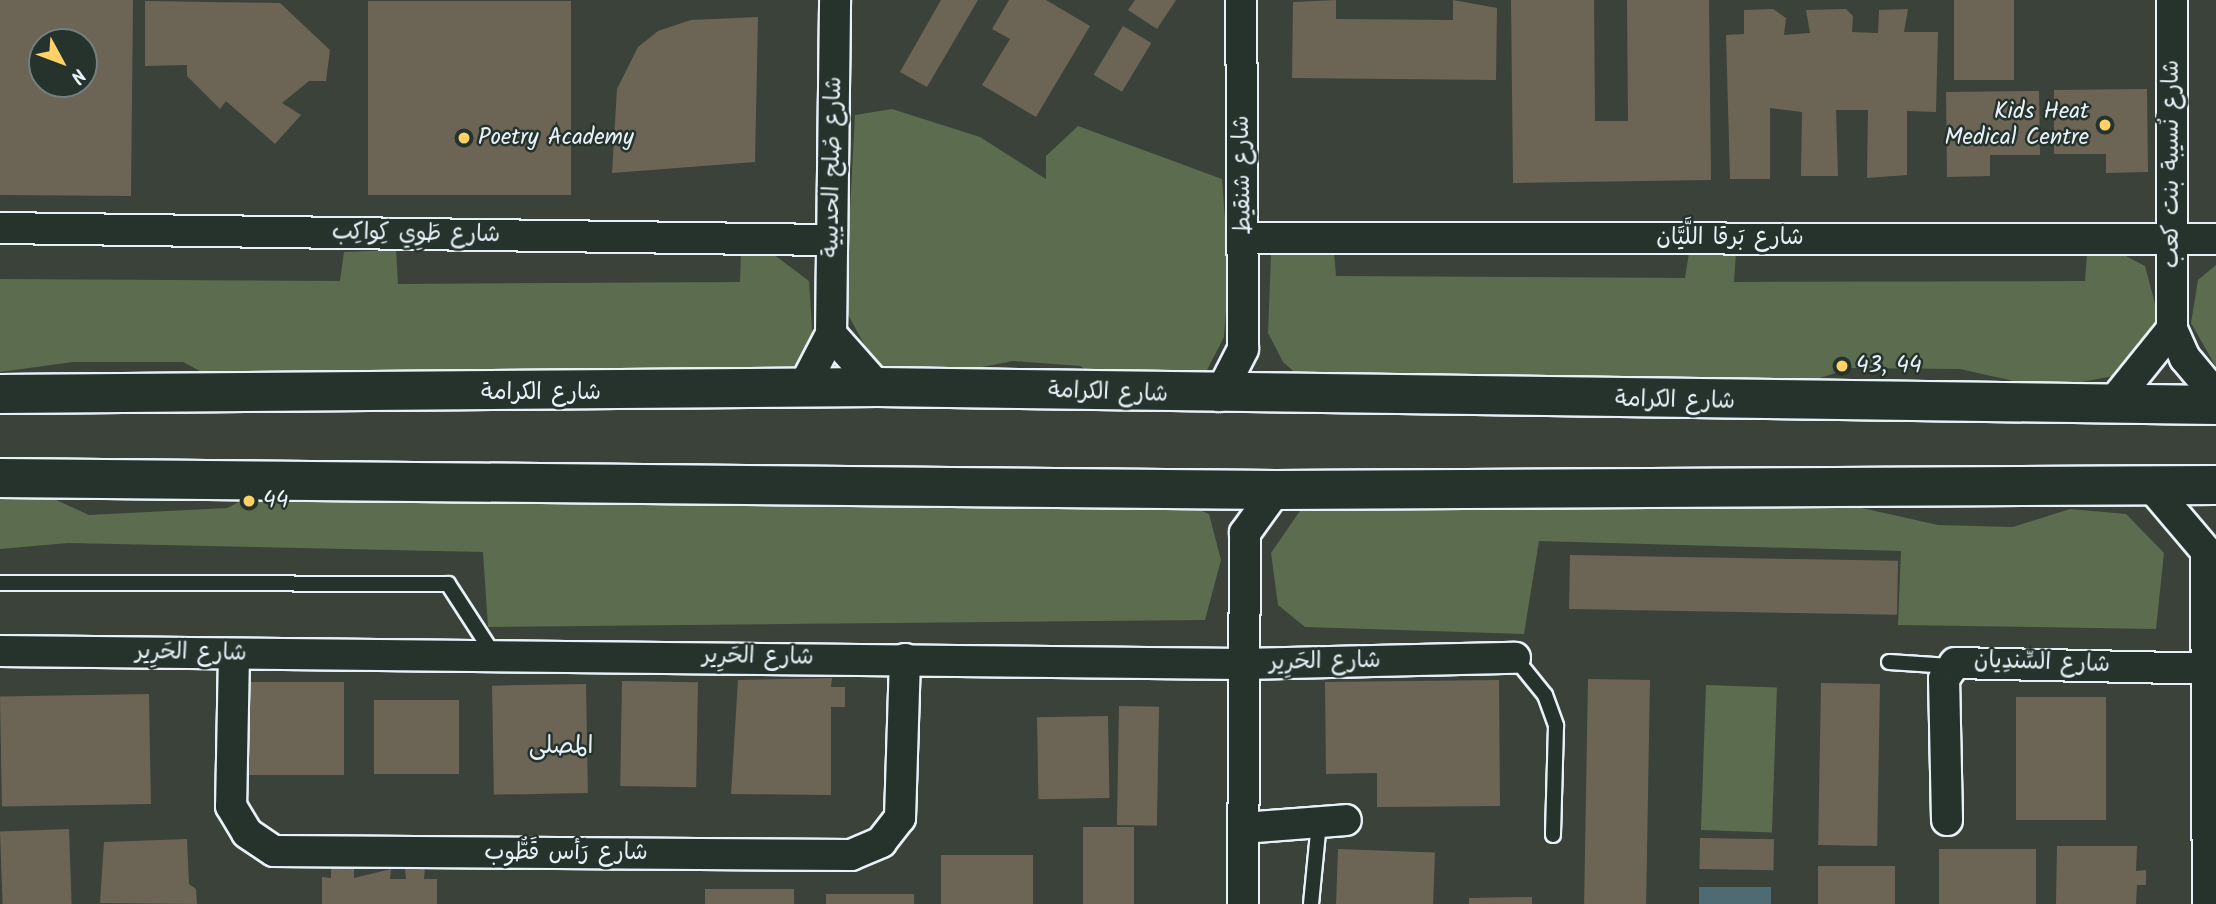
<!DOCTYPE html>
<html>
<head>
<meta charset="utf-8">
<style>
	body { margin:0 }
	#map { position:relative; width:2216px; height:904px; overflow:hidden; background:#3b4239; font-family:Kalam,"Playpen Sans Arabic",sans-serif }
	div>[style] { position:absolute }
	[style*='--x'] { left:calc(var(--x)*1px); top:calc(var(--y)*1px); width:calc(var(--w)*1px); rotate:calc(var(--a)*1deg) }
	.green>* { inset:0; background:#5c6c4e; transform-origin:0 0 }
	.water>* { inset:0; background:#4e6b74; transform-origin:0 0 }
	.building>* { inset:0; background:#6c6555; transform-origin:0 0 }
	.roads { filter:drop-shadow(2px 0 #e8f1f8) drop-shadow(-2px 0 #e8f1f8) drop-shadow(0 2px #e8f1f8) drop-shadow(0 -2px #e8f1f8) }
	.service>* { height:14px; margin:-7px; padding:0 7px; transform-origin:7px; border-radius:7px; background:#26332d }
	.minor>* { height:30px; margin:-15px; padding:0 15px; transform-origin:15px; border-radius:15px; background:#26332d }
	.secondary>* { height:38px; margin:-19px; padding:0 19px; transform-origin:19px; border-radius:19px; background:#26332d }
	.dots>* { width:19px; height:19px; translate:-50% -50%; box-sizing:border-box; border:4px solid #26332d; border-radius:50% }
	span { translate:-50% -50%; white-space:nowrap; text-align:center; line-height:1.15; -webkit-text-stroke:5px #26332d; paint-order:stroke }
	.poi-label { font-size:23px; color:#e8f1f8 }
	.right { translate:-100% -50%; text-align:right }
	.left { translate:0 -50%; text-align:left }
	.street-label { font-size:23px; color:#e8f1f8 }
	.neighbourhood-label { font-size:24px; color:#e8f1f8 }
	.north { position:absolute; left:28px; top:28px; width:70px; height:70px; box-sizing:border-box; background:#26332d; border:2px solid #747f7e; border-radius:50%; rotate:131deg; font-size:19px; font-weight:700; line-height:28px; text-align:center; color:#e8f1f8 }
	.north::after { content:''; display:block; margin:auto; width:24px; height:32px; background:#ffd166; clip-path:polygon(50% 0,100% 100%,50% 72%,0 100%) }
</style>
</head>
<body>
<div id="map">
	<div class="green">
		<i style="clip-path:polygon(892px 109px,980px 137px,1046px 179px,1046px 156px,1078px 126px,1222px 179px,1229px 271px,1224px 337px,1205px 374px,1100px 382px,1081px 366px,1013px 361px,972px 369px,879px 372px,845px 309px,855px 115px)"></i>
		<i style="clip-path:polygon(396px 250px,398px 284px,740px 282px,741px 251px,773px 254px,809px 281px,813px 343px,796px 381px,217px 380px,183px 362px,73px 362px,0 372px,0 279px,340px 281px,344px 252px)"></i>
		<i style="clip-path:polygon(1334px 252px,1336px 276px,1685px 278px,1689px 253px,1736px 253px,1734px 282px,2085px 281px,2087px 254px,2124px 255px,2145px 266px,2159px 319px,2145px 352px,2124px 374px,2071px 384px,2018px 382px,1960px 369px,1851px 368px,1795px 386px,1299px 376px,1283px 362px,1268px 333px,1271px 255px)"></i>
		<i style="clip-path:polygon(2216px 265px,2216px 367px,2191px 323px,2198px 280px)"></i>
		<i style="clip-path:polygon(272px 485px,1178px 501px,1209px 514px,1221px 560px,1205px 620px,488px 627px,483px 552px,68px 543px,0 549px,0 495px,41px 493px,89px 515px,227px 508px)"></i>
		<i style="clip-path:polygon(1304px 505px,1853px 506px,1938px 525px,2013px 527px,2070px 509px,2126px 514px,2164px 553px,2156px 629px,1898px 625px,1901px 551px,1539px 541px,1524px 634px,1305px 627px,1278px 605px,1271px 553px)"></i>
		<i style="left:1706px;top:685px;width:71px;height:145px;rotate:2deg"></i>
	</div>
	<div class="water">
		<i style="left:1771px;top:887px;width:17px;height:72px;rotate:90deg"></i>
	</div>
	<div class="building">
		<i style="clip-path:polygon(evenodd,0 0,133px 0,131px 196px,0 195px,0 0,42px 42px,84px 42px,84px 84px,42px 84px,42px 42px)"></i>
		<i style="clip-path:polygon(941px 0,978px 0,927px 87px,900px 72px)"></i>
		<i style="clip-path:polygon(1009px 0,1046px 0,1090px 26px,1036px 117px,982px 85px,1010px 39px,992px 29px)"></i>
		<i style="clip-path:polygon(1135px 0,1176px 0,1157px 29px,1128px 10px)"></i>
		<i style="clip-path:polygon(1336px 0,1336px 19px,1453px 20px,1453px 0,1497px 8px,1496px 80px,1292px 78px,1293px 2px)"></i>
		<i style="clip-path:polygon(1511px 0,1594px 0,1595px 121px,1628px 121px,1627px 0,1709px 0,1711px 180px,1513px 183px)"></i>
		<i style="left:1954px;top:0;width:60px;height:80px"></i>
		<i style="clip-path:polygon(145px 1px,280px 3px,330px 50px,326px 81px,309px 81px,282px 103px,301px 115px,275px 144px,226px 101px,220px 109px,187px 76px,187px 65px,145px 66px)"></i>
		<i style="left:368px;top:1px;width:203px;height:194px"></i>
		<i style="clip-path:polygon(1773px 9px,1786px 18px,1784px 35px,1810px 33px,1806px 10px,1846px 9px,1853px 16px,1852px 32px,1878px 33px,1879px 10px,1908px 9px,1904px 32px,1938px 32px,1936px 112px,1907px 111px,1907px 175px,1867px 178px,1868px 110px,1836px 110px,1838px 176px,1801px 176px,1802px 112px,1770px 108px,1770px 179px,1730px 179px,1726px 35px,1744px 34px,1744px 10px)"></i>
		<i style="clip-path:polygon(758px 17px,755px 162px,612px 173px,617px 89px,638px 47px,658px 31px,691px 20px)"></i>
		<i style="left:1123px;top:26px;width:33px;height:57px;rotate:31deg"></i>
		<i style="clip-path:polygon(2147px 89px,2148px 172px,2106px 173px,2106px 154px,2054px 154px,2054px 90px)"></i>
		<i style="clip-path:polygon(2039px 91px,2040px 155px,1990px 155px,1990px 176px,1947px 177px,1946px 92px)"></i>
		<i style="left:1570px;top:555px;width:328px;height:54px;rotate:1deg"></i>
		<i style="clip-path:polygon(832px 678px,831px 687px,845px 687px,845px 707px,831px 707px,831px 795px,731px 794px,738px 680px)"></i>
		<i style="left:1588px;top:679px;width:62px;height:225px;rotate:1deg"></i>
		<i style="clip-path:polygon(1499px 680px,1500px 806px,1377px 807px,1377px 773px,1326px 774px,1325px 682px)"></i>
		<i style="left:622px;top:681px;width:76px;height:105px;rotate:1deg"></i>
		<i style="left:249px;top:682px;width:95px;height:93px"></i>
		<i style="left:1821px;top:683px;width:59px;height:162px;rotate:1deg"></i>
		<i style="left:586px;top:684px;width:109px;height:94px;rotate:89deg"></i>
		<i style="left:149px;top:694px;width:110px;height:149px;rotate:89deg"></i>
		<i style="left:2016px;top:697px;width:90px;height:123px"></i>
		<i style="left:459px;top:700px;width:74px;height:85px;rotate:90deg"></i>
		<i style="left:1119px;top:706px;width:40px;height:119px;rotate:1deg"></i>
		<i style="left:1108px;top:716px;width:82px;height:71px;rotate:89deg"></i>
		<i style="left:1083px;top:827px;width:51px;height:77px"></i>
		<i style="left:69px;top:829px;width:75px;height:69px;rotate:88deg"></i>
		<i style="left:1700px;top:838px;width:74px;height:31px;rotate:1deg"></i>
		<i style="clip-path:polygon(187px 839px,189px 884px,196px 889px,197px 904px,100px 903px,104px 842px)"></i>
		<i style="clip-path:polygon(2057px 846px,2137px 846px,2136px 871px,2146px 870px,2146px 885px,2137px 885px,2136px 904px,2056px 904px)"></i>
		<i style="left:1338px;top:849px;width:97px;height:55px;rotate:2deg"></i>
		<i style="left:1939px;top:849px;width:97px;height:55px"></i>
		<i style="left:1033px;top:855px;width:49px;height:92px;rotate:90deg"></i>
		<i style="left:1818px;top:866px;width:77px;height:38px"></i>
		<i style="clip-path:polygon(425px 867px,424px 879px,437px 879px,437px 904px,322px 904px,322px 877px,331px 878px,331px 868px,354px 868px,354px 878px,391px 869px,390px 879px,406px 879px,405px 868px)"></i>
		<i style="left:705px;top:889px;width:89px;height:15px"></i>
		<i style="left:914px;top:894px;width:10px;height:88px;rotate:90deg"></i>
		<i style="clip-path:polygon(1532px 897px,1532px 904px,1469px 904px,1469px 898px)"></i>
	</div>
	<div class="roads">
		<div class="service">
			<i style="--x:0;--y:583;--w:448;--a:0.1"></i>
			<i style="--x:448;--y:584;--w:81;--a:57.1"></i>
			<i style="--x:1515;--y:658;--w:48;--a:51"></i>
			<i style="--x:1545;--y:695;--w:33;--a:70"></i>
			<i style="--x:1556;--y:726;--w:109;--a:91.6"></i>
			<i style="--x:1889;--y:662;--w:61;--a:3.8"></i>
			<i style="--x:1311;--y:904;--w:82;--a:-84.4"></i>
		</div>
		<div class="minor">
			<i style="--x:2172;--y:0;--w:329;--a:90"></i>
			<i style="--x:2172;--y:329;--w:32;--a:66"></i>
			<i style="--x:2185;--y:358;--w:48;--a:50"></i>
			<i style="--x:0;--y:228;--w:832;--a:0.83"></i>
			<i style="--x:1244;--y:238;--w:972;--a:0.06"></i>
			<i style="--x:831;--y:334;--w:71;--a:48.4"></i>
			<i style="--x:803;--y:388;--w:61;--a:-62.6"></i>
			<i style="--x:831;--y:334;--w:334;--a:-89.3"></i>
			<i style="--x:1219;--y:396;--w:53;--a:-62.9"></i>
			<i style="--x:1243;--y:349;--w:349;--a:-90.3"></i>
			<i style="--x:2110;--y:406;--w:99;--a:-51.2"></i>
			<i style="--x:2150;--y:485;--w:87;--a:49.7"></i>
			<i style="--x:2206;--y:551;--w:353;--a:89.7"></i>
			<i style="--x:0;--y:651;--w:1243;--a:0.6"></i>
			<i style="--x:1243;--y:664;--w:272;--a:-1.3"></i>
			<i style="--x:234;--y:654;--w:152;--a:91.1"></i>
			<i style="--x:231;--y:806;--w:31;--a:59"></i>
			<i style="--x:247;--y:833;--w:32;--a:34"></i>
			<i style="--x:274;--y:851;--w:577;--a:0.4"></i>
			<i style="--x:851;--y:855;--w:33;--a:-23"></i>
			<i style="--x:881;--y:842;--w:31;--a:-52"></i>
			<i style="--x:900;--y:818;--w:159;--a:-88.2"></i>
			<i style="--x:1947;--y:820;--w:141;--a:-91.2"></i>
			<i style="--x:1944;--y:679;--w:19;--a:-55"></i>
			<i style="--x:1955;--y:663;--w:261;--a:1.3"></i>
			<i style="--x:1243;--y:828;--w:103;--a:-4.4"></i>
			<i style="--x:1243;--y:904;--w:371;--a:-89.7"></i>
			<i style="--x:1245;--y:533;--w:53;--a:-54.2"></i>
		</div>
		<div class="secondary">
			<i style="--x:0;--y:394;--w:878;--a:-0.46"></i>
			<i style="--x:878;--y:387;--w:1338;--a:0.77"></i>
			<i style="--x:0;--y:478;--w:1276;--a:0.54"></i>
			<i style="--x:1276;--y:490;--w:940;--a:-0.3"></i>
		</div>
	</div>
	<div class="dots">
		<i style="left:2105px;top:125px;background:#ffd166"></i>
		<i style="left:464px;top:138px;background:#ffd166"></i>
		<i style="left:1842px;top:366px;background:#ffd166"></i>
		<i style="left:249px;top:501px;background:#ffd166"></i>
	</div>
	<div class="poi-label">
		<span class="right" style="left:2089px;top:125px">Kids Heat<br>Medical Centre</span>
		<span class="left" style="left:478px;top:138px">Poetry Academy</span>
		<span class="left" style="left:1856px;top:366px">43, 44</span>
		<span class="left" style="left:263px;top:501px">44</span>
	</div>
	<div class="street-label">
		<span style="left:2172px;top:164px;rotate:-90deg">شارع نُسيبة بنت كعب</span>
		<span style="left:833px;top:167px;rotate:-89deg">شارع صُلح الحديبية</span>
		<span style="left:1243px;top:175px;rotate:-91deg">شارع شنقيط</span>
		<span style="left:416px;top:234px;rotate:1deg">شارع طَوِي كِواكِب</span>
		<span style="left:1730px;top:238px">شارع بَرقا اللَّيَّان</span>
		<span style="left:541px;top:393px">شارع الكرامة</span>
		<span style="left:1108px;top:393px;rotate:2deg">شارع الكرامة</span>
		<span style="left:1675px;top:401px;rotate:1deg">شارع الكرامة</span>
		<span style="left:191px;top:653px;rotate:1deg">شارع الحَرِير</span>
		<span style="left:758px;top:657px;rotate:1deg">شارع الحَرِير</span>
		<span style="left:1325px;top:662px;rotate:-1deg">شارع الحَرِير</span>
		<span style="left:2042px;top:663px;rotate:2deg">شارع السِّندِيان</span>
		<span style="left:566px;top:853px">شارع رَأس قَطُّوب</span>
	</div>
	<div class="neighbourhood-label">
		<span style="left:561px;top:747px">المصلى</span>
	</div>
	<div class="north">N</div>
</div>
</body>
</html>
